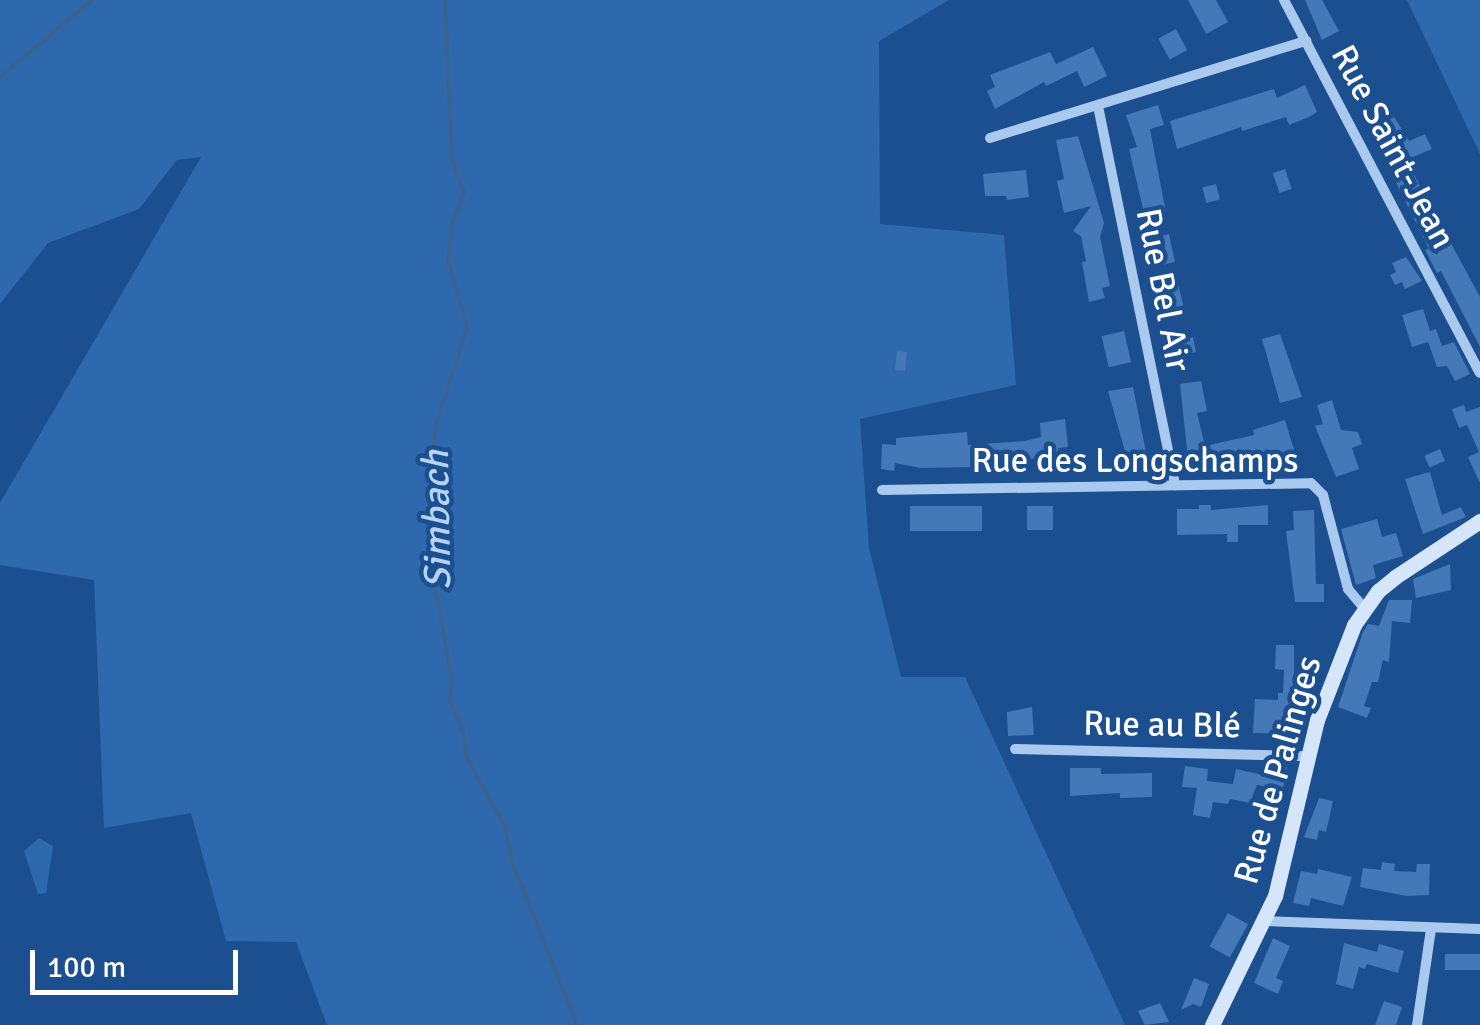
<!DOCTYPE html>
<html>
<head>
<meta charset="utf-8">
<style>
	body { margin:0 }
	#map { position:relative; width:1480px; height:1025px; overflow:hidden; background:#1b4f8f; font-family:Signika,sans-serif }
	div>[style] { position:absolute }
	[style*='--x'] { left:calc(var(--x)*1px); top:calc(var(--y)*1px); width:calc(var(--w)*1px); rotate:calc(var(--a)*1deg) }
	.green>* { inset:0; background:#2e69ad }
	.stream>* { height:4px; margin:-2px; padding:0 2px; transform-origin:2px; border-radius:2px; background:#3c6290 }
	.building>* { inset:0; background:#4478b7; transform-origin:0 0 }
	.street>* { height:10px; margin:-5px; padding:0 5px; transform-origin:5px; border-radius:5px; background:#a9c9ee }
	.secondary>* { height:15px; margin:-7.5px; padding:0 7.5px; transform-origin:7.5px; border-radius:7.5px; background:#d6e6fa }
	span { translate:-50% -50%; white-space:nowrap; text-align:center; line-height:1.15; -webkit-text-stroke:9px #1b4f8f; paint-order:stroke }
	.street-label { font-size:35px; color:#fff }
	.water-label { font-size:38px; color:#b5d3f5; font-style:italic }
	.scale { position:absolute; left:30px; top:950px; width:208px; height:45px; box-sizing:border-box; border:5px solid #fff; border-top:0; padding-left:12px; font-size:30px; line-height:35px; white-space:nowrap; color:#fff; -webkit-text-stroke:8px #1b4f8f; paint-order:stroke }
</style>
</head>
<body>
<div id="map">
	<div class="green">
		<i style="clip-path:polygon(0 0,949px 0,879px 41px,880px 224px,1004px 235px,1016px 385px,860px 419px,869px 548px,901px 677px,965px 677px,1125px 1025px,327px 1025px,296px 942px,226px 941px,191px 813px,104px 828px,94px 580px,0 565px,0 503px,201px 157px,177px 160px,139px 209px,48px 243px,0 304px)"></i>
		<i style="clip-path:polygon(1407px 0,1480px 0,1480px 154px)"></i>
		<i style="clip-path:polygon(39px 838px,53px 846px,46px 893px,38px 894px,24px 851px)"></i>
	</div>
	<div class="stream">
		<i style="--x:445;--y:0;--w:160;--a:87.5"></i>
		<i style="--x:452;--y:160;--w:35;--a:70"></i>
		<i style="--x:464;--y:193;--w:30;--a:111"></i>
		<i style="--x:453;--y:221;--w:39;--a:97"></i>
		<i style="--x:448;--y:260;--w:71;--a:74.4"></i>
		<i style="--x:467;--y:328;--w:102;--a:107.7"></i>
		<i style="--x:436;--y:425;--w:43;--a:95.3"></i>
		<i style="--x:432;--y:468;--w:113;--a:89"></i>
		<i style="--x:434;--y:581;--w:99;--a:79.5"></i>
		<i style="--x:452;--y:678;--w:23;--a:95"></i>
		<i style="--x:450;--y:701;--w:33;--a:67"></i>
		<i style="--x:463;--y:731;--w:27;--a:82"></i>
		<i style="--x:467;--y:758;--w:77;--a:61.1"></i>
		<i style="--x:504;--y:825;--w:40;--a:77"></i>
		<i style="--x:513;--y:864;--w:173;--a:68.3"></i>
		<i style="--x:0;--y:77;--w:120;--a:-39.9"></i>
	</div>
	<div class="building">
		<i style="clip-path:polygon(1188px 0,1216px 0,1228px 22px,1206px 34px)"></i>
		<i style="clip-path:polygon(1305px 0,1322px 0,1339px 31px,1322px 40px)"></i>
		<i style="left:1176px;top:29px;width:24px;height:20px;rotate:62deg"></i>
		<i style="clip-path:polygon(1093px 47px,1107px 76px,1084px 87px,1077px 71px,1046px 86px,1044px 82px,995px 109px,987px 91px,995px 87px,990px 75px,1050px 52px,1056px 64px)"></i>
		<i style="clip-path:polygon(1305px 85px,1317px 112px,1309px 117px,1289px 125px,1286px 117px,1242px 131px,1241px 127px,1177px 149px,1170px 121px,1274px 89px,1277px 98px)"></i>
		<i style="clip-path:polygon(1158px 105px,1164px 125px,1150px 129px,1166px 213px,1145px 217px,1129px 149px,1137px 147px,1126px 115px)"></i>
		<i style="clip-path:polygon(1390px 110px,1409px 141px,1425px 134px,1432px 149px,1406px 160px,1480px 297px,1480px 347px,1441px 271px,1437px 273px,1425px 250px,1429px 249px,1366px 122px)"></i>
		<i style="clip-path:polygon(1078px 136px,1104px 223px,1100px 237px,1110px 286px,1102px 288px,1105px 298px,1089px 302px,1082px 262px,1086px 261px,1081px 236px,1073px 231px,1091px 206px,1064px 213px,1057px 181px,1064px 179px,1056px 140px)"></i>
		<i style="left:1285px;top:169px;width:21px;height:13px;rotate:71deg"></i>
		<i style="clip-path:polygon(1026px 170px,1029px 197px,1007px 200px,1006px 196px,985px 196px,983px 174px)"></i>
		<i style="left:1216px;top:184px;width:16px;height:14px;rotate:76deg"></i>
		<i style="clip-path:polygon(1169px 234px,1175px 262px,1154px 267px,1151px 238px)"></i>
		<i style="clip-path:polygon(1406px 257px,1422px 281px,1405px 289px,1402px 282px,1395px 285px,1390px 275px,1396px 272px,1392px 263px)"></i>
		<i style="left:1178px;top:283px;width:28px;height:25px;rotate:77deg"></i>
		<i style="clip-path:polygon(1423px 309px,1430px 331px,1436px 329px,1442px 346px,1454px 342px,1470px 374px,1455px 381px,1447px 366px,1437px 367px,1428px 342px,1412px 347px,1402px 315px)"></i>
		<i style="left:1124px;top:331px;width:32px;height:23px;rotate:77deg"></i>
		<i style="clip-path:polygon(1185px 332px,1187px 339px,1193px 337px,1196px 352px,1168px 360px,1162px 336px)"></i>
		<i style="clip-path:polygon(1280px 334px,1302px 397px,1280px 403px,1262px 339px)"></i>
		<i style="left:897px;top:351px;width:10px;height:19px;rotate:6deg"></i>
		<i style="clip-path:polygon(1201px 381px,1207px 411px,1197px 413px,1205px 446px,1254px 435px,1253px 430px,1285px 420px,1295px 453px,1229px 469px,1227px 458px,1189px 468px,1180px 384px)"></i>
		<i style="clip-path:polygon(1133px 387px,1148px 462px,1129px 466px,1108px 391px)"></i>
		<i style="clip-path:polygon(1332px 400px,1341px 430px,1358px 432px,1362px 444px,1352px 448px,1359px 469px,1336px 477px,1315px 426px,1323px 424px,1317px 405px)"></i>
		<i style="clip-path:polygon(1464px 405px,1466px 412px,1480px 407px,1480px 483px,1468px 457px,1479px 452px,1467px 425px,1459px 428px,1452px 409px)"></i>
		<i style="clip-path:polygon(1065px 419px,1068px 447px,1058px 448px,1058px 455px,974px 467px,921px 468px,895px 463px,894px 471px,881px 469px,882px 444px,896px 445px,896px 438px,967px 432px,968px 445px,1025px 441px,1041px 437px,1040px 423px)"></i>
		<i style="left:1440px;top:449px;width:13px;height:17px;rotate:67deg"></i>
		<i style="clip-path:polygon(1430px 472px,1442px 515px,1461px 507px,1466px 517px,1423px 534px,1405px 479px)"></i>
		<i style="clip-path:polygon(1199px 505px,1211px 505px,1211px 510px,1268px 505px,1268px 525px,1238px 525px,1238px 542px,1227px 542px,1227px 534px,1177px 535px,1177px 509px,1199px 509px)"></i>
		<i style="left:982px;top:506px;width:25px;height:72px;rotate:90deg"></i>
		<i style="left:1027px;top:506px;width:26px;height:24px"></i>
		<i style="clip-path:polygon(1314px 510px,1316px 584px,1324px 584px,1324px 602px,1295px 602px,1286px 531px,1294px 530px,1293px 511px)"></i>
		<i style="clip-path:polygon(1377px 519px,1382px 537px,1396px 533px,1403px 556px,1373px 565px,1376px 578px,1356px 585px,1341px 529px)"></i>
		<i style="clip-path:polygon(1450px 564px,1451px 590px,1416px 598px,1413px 579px)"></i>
		<i style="clip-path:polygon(1389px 600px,1412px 600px,1410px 623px,1392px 621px,1389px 662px,1383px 660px,1378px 682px,1372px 682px,1364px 706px,1371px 708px,1367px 718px,1338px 707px,1363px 632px,1368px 624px,1379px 626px)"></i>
		<i style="clip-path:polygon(1276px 645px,1294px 645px,1294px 677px,1302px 677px,1302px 708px,1296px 707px,1295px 734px,1253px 733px,1255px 699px,1278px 700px,1278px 693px,1283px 693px,1284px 670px,1275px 669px)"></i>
		<i style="clip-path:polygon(1032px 707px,1034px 735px,1008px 736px,1007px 712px)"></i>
		<i style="clip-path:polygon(1270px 764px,1287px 767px,1283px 790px,1257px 785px,1250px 803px,1230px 799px,1228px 804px,1213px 802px,1210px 818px,1193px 815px,1197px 788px,1182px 787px,1185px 766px,1208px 769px,1207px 781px,1233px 784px,1236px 769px,1267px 776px)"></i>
		<i style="clip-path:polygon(1070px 768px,1101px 768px,1101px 774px,1152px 773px,1152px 797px,1120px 798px,1120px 793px,1070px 796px)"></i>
		<i style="clip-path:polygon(1319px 798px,1333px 801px,1326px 832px,1319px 830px,1317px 840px,1304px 837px)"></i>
		<i style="clip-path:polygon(1382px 862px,1395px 864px,1394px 871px,1416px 872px,1417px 864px,1430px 864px,1429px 895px,1407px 896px,1360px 887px,1363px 868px,1381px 870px)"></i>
		<i style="clip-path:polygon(1318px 869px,1352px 877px,1343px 906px,1311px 898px,1309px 906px,1293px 903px,1301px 871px,1317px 874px)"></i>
		<i style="left:1228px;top:913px;width:23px;height:38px;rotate:29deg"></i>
		<i style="clip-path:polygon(1273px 938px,1290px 946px,1276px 978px,1283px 981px,1278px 994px,1254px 983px)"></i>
		<i style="clip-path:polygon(1344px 943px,1377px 952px,1379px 944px,1404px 951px,1398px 973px,1367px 964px,1365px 969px,1359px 967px,1353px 989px,1336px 984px)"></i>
		<i style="left:1445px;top:954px;width:35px;height:16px"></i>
		<i style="clip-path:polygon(1194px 978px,1209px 984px,1201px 1007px,1193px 1004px,1181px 1010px)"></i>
		<i style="clip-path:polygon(1384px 1001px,1402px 1007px,1396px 1025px,1375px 1025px)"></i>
		<i style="clip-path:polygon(1160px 1003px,1169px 1022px,1145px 1025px,1138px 1011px)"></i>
	</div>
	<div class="street">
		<i style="--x:1284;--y:0;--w:421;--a:62.3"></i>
		<i style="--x:1098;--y:106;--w:387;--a:78.5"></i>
		<i style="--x:990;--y:138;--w:331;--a:-17.1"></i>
		<i style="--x:882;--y:490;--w:429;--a:-0.9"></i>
		<i style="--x:1311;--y:483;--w:17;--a:45"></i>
		<i style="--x:1323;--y:495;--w:97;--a:75.1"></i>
		<i style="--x:1348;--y:589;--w:25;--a:50"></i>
		<i style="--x:1015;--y:749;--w:293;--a:1.4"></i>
		<i style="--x:1265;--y:921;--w:215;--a:2.1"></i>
		<i style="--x:1417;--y:1025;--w:97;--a:-81.7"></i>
	</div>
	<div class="secondary">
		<i style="--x:1212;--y:1025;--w:144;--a:-64"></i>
		<i style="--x:1275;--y:896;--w:181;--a:-76.6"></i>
		<i style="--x:1317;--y:720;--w:102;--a:-68.7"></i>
		<i style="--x:1354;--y:625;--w:42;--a:-54.8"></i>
		<i style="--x:1378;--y:591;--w:22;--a:-39"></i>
		<i style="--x:1395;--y:577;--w:102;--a:-33.4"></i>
	</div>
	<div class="street-label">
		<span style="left:1393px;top:147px;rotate:62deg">Rue Saint-Jean</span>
		<span style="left:1163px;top:290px;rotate:79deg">Rue Bel Air</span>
		<span style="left:1135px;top:461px">Rue des Longschamps</span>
		<span style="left:1162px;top:725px;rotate:1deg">Rue au Blé</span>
		<span style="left:1278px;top:770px;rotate:-74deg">Rue de Palinges</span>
	</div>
	<div class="water-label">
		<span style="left:437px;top:520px;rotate:-91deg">Simbach</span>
	</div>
	<div class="scale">100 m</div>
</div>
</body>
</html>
